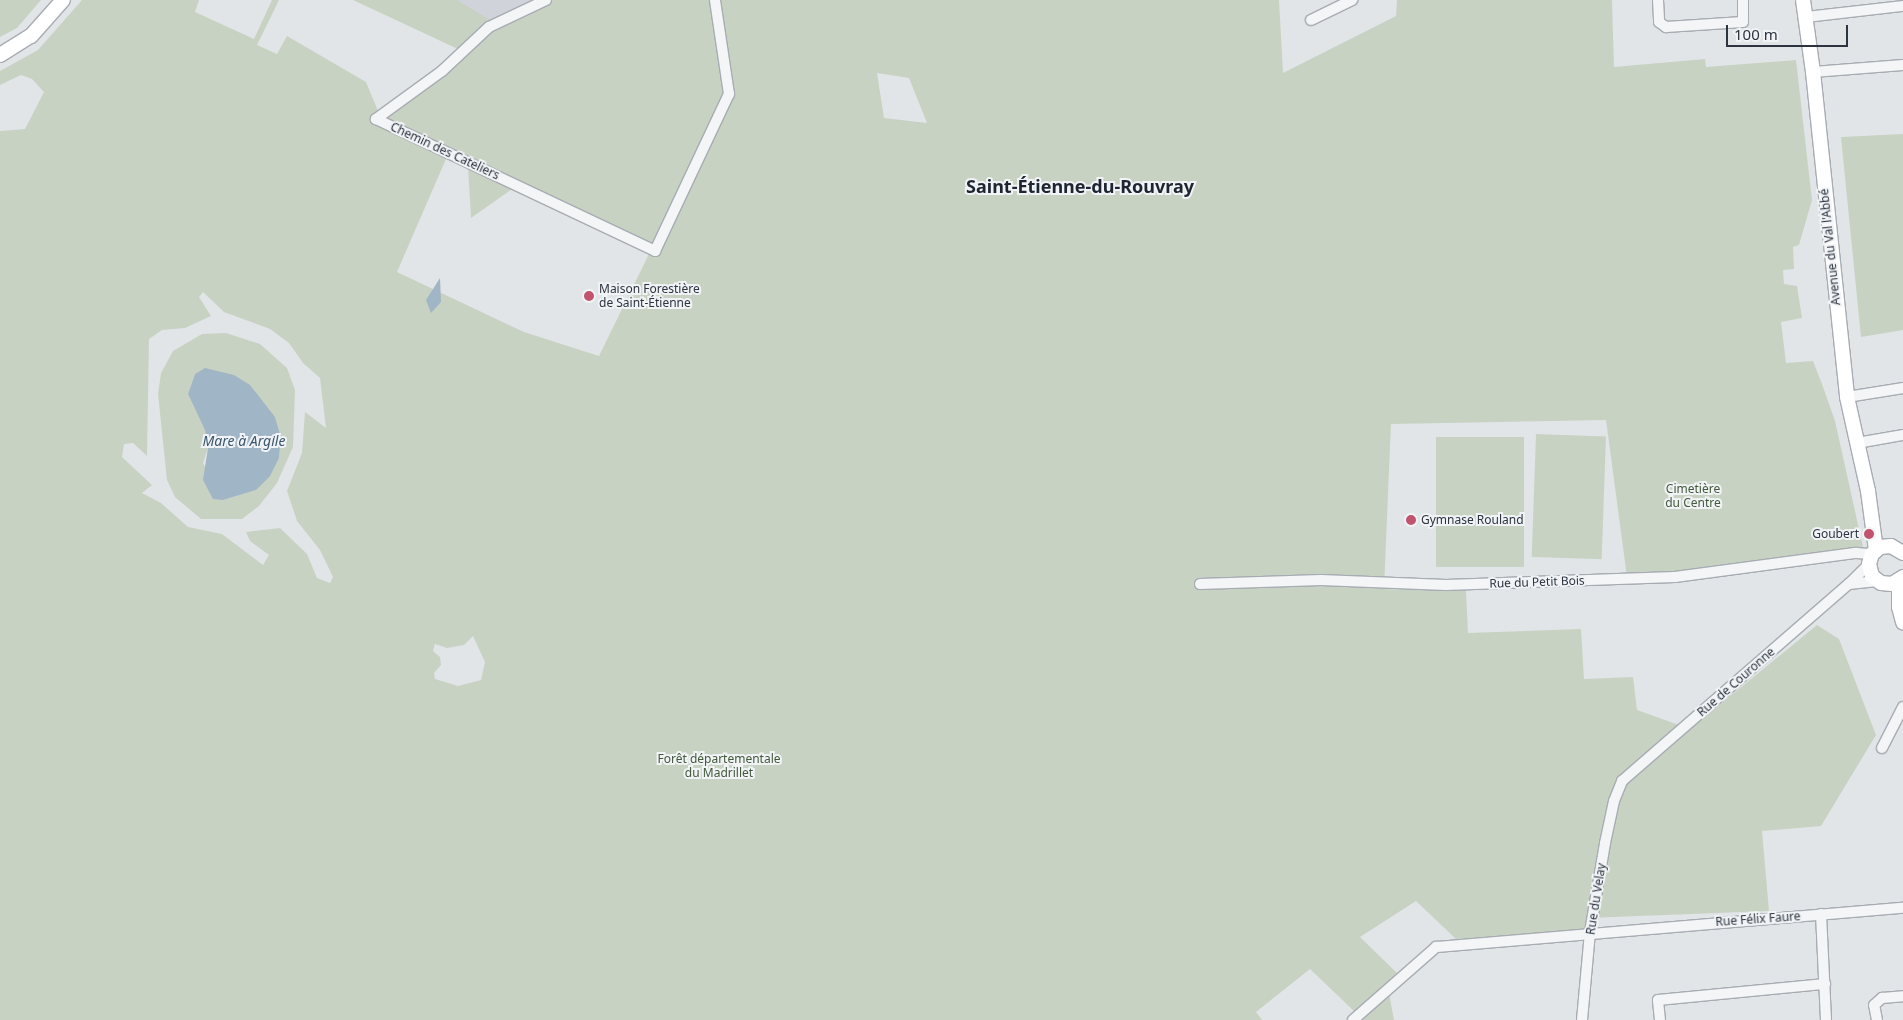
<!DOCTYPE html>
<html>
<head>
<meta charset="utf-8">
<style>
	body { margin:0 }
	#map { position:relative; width:1903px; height:1020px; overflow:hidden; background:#e1e5e8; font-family:"Noto Sans",sans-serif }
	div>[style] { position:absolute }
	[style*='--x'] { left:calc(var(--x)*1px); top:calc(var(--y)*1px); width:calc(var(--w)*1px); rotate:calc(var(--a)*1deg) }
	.built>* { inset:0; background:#d0d4da }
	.green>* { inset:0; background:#c8d2c3; transform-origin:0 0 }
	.water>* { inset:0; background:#a0b5c5 }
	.roads { filter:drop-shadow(1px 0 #a7acb2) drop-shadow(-1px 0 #a7acb2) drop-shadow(0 1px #a7acb2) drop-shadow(0 -1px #a7acb2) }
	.street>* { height:10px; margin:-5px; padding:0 5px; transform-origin:5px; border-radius:5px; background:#f4f5f7 }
	.secondary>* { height:14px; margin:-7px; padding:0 7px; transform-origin:7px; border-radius:7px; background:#fff }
	.dots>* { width:14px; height:14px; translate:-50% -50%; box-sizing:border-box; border:2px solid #f1f3f6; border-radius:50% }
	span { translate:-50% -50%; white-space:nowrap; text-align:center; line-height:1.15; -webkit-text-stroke:4px #f1f3f6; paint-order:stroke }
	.street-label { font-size:12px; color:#2b343f }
	.poi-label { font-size:12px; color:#2b343f }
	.left { translate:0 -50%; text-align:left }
	.right { translate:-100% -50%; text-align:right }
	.park-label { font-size:12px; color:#42593a }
	.water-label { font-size:14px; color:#39566e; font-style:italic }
	.district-label { font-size:18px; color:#1d2530; font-weight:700 }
	.scale { position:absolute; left:1726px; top:25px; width:122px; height:22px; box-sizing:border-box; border:2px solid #2b343f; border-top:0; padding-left:6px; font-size:15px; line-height:18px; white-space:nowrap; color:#2b343f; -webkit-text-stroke:4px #f1f3f6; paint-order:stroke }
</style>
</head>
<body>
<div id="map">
	<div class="built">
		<i style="clip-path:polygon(449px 0,533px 0,491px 22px)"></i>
	</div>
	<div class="green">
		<i style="clip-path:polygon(0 0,41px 0,17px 28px,0 37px)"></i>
		<i style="clip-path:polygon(evenodd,82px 0,199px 0,195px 12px,254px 39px,272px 0,279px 0,257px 45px,277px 54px,287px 36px,366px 82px,378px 111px,460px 50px,353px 0,457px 0,492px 21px,532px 0,1279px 0,1283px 73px,1396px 16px,1397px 0,1612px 0,1614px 67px,1705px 59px,1706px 67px,1796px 60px,1812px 200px,1799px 245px,1793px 247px,1794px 269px,1783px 270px,1784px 284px,1797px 286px,1802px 318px,1781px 322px,1786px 363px,1813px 361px,1822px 384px,1835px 421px,1863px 547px,1675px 575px,1627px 577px,1606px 420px,1391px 424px,1384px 589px,1466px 591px,1468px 633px,1581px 629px,1584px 679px,1633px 677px,1637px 710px,1690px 729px,1817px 625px,1839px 639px,1876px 735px,1821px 826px,1762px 831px,1769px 911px,1587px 918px,1585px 931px,1456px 939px,1416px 901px,1360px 937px,1397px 973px,1355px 1012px,1310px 969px,1256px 1012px,1262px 1020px,0 1020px,0 131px,25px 129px,44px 92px,32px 79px,21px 75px,0 85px,0 71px,38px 50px,82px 0,877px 73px,909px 78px,927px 123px,884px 118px,877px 73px,82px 0,446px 159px,468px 166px,471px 218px,515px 187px,649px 254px,599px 356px,524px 332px,397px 272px,446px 159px,82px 0,203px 292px,224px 312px,270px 329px,289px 343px,303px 363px,320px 378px,326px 428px,305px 412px,302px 453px,287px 491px,297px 521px,320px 550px,333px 577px,330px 583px,317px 578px,307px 554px,280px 528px,246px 532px,250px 541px,269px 555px,263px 565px,222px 534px,188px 527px,161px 503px,142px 493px,152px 485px,122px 457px,124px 444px,133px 443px,147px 456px,149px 339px,162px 330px,185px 328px,211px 316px,199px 297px,203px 292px,82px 0,473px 636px,485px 662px,481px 680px,458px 686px,435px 679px,434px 673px,441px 665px,440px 657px,433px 651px,435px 644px,447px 648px,464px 645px,473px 636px)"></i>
		<i style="clip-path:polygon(1903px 134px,1903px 330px,1861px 337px,1841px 137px)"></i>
		<i style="clip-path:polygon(evenodd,226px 333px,260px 344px,287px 368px,295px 390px,293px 447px,277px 483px,259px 506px,242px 519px,201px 519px,175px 497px,167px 480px,158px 394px,161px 373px,173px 351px,202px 334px,226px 333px,195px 374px,275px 417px,281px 437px,279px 458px,256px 490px,223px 500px,203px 463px,208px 448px,205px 429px,188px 394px,195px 374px)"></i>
		<i style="left:1536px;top:434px;width:70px;height:123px;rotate:2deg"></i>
		<i style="left:1436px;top:437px;width:88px;height:130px"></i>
		<i style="clip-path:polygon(1389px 993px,1394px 1020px,1359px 1020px)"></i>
	</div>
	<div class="water">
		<i style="clip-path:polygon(440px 278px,441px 302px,431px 313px,426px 300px)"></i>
		<i style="clip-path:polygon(205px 368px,234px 375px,250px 385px,275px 417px,281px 437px,279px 458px,270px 476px,256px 490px,223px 500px,213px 499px,203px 480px,208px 448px,205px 430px,188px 394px,195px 374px)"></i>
	</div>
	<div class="roads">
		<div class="street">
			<i style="--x:546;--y:0;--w:63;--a:154.7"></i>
			<i style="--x:489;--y:27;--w:64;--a:136.9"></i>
			<i style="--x:442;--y:71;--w:82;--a:144"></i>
			<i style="--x:376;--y:119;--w:309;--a:25.3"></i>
			<i style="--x:655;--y:251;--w:174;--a:-64.8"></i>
			<i style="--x:729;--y:94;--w:95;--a:-98.5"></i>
			<i style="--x:1658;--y:0;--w:22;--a:87"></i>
			<i style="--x:1659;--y:22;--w:9;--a:36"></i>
			<i style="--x:1666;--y:27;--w:77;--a:-3.7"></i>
			<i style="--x:1743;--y:22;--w:22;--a:-90"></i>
			<i style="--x:1806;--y:17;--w:98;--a:-6.5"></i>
			<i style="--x:1311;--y:20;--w:46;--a:-26"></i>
			<i style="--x:1813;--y:72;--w:90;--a:-4.4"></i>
			<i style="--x:1847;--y:397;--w:57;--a:-9.1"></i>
			<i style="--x:1857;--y:443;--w:47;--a:-9.9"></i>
			<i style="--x:1200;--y:584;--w:121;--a:-1.9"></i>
			<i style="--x:1321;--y:580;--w:125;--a:2.3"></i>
			<i style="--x:1446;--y:585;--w:229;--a:-2"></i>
			<i style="--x:1675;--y:577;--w:183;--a:-7.6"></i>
			<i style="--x:1856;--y:553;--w:16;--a:4"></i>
			<i style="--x:1849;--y:584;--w:29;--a:-6"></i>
			<i style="--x:1882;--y:748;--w:46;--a:-62.9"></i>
			<i style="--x:1821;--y:914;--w:106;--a:87.3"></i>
			<i style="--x:1353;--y:1020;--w:111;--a:-41.3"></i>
			<i style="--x:1436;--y:947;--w:469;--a:-4.8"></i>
			<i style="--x:1582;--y:1020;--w:88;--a:-84.8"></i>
			<i style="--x:1590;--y:932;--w:90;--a:-80.4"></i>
			<i style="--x:1605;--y:843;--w:43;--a:-77.9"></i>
			<i style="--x:1614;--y:801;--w:22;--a:-68"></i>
			<i style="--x:1622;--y:781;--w:301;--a:-41"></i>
			<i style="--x:1849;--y:584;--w:28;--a:-45"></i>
			<i style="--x:1660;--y:1020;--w:20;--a:-96"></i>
			<i style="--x:1658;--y:1000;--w:168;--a:-5.5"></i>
			<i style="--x:1877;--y:1020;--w:15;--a:-101"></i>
			<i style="--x:1874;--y:1005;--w:11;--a:-41"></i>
			<i style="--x:1882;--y:998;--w:21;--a:-5"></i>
		</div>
		<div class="secondary">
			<i style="--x:1803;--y:0;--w:73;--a:82.1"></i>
			<i style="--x:1813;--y:72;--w:327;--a:84"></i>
			<i style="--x:1847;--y:397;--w:96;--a:77.4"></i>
			<i style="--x:1868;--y:491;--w:60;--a:82.3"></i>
			<i style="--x:0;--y:55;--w:36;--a:-32"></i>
			<i style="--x:31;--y:36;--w:48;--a:-48.4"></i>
			<i style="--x:1903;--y:553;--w:14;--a:-150"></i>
			<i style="--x:1891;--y:546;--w:11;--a:175"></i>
			<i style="--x:1880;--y:547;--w:11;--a:139"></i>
			<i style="--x:1872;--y:554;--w:10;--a:107"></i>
			<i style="--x:1869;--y:564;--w:12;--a:76"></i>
			<i style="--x:1872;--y:576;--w:11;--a:38"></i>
			<i style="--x:1881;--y:583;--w:11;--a:5"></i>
			<i style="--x:1892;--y:584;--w:13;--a:-32"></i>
			<i style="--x:1899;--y:580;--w:27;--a:90"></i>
			<i style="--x:1899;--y:607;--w:16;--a:75"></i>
		</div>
	</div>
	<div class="dots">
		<i style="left:589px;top:296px;background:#c1536d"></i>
		<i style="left:1411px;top:520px;background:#c1536d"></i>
		<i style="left:1869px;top:534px;background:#c1536d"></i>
	</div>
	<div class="street-label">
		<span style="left:445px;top:151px;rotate:25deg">Chemin des Cateliers</span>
		<span style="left:1830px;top:247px;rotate:-96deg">Avenue du Val l'Abbé</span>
		<span style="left:1537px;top:582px;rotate:-2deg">Rue du Petit Bois</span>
		<span style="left:1736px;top:682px;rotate:-41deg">Rue de Couronne</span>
		<span style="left:1596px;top:899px;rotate:-81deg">Rue du Velay</span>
		<span style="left:1758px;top:919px;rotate:-4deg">Rue Félix Faure</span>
	</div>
	<div class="poi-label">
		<span class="left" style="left:599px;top:296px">Maison Forestière<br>de Saint-Étienne</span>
		<span class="left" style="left:1421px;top:520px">Gymnase Rouland</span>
		<span class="right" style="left:1859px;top:534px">Goubert</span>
	</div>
	<div class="park-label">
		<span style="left:1693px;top:496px">Cimetière<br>du Centre</span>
		<span style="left:719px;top:766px">Forêt départementale<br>du Madrillet</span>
	</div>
	<div class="water-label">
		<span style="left:244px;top:441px">Mare à Argile</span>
	</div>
	<div class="district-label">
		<span style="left:1080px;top:186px">Saint-Étienne-du-Rouvray</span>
	</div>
	<div class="scale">100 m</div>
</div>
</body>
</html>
